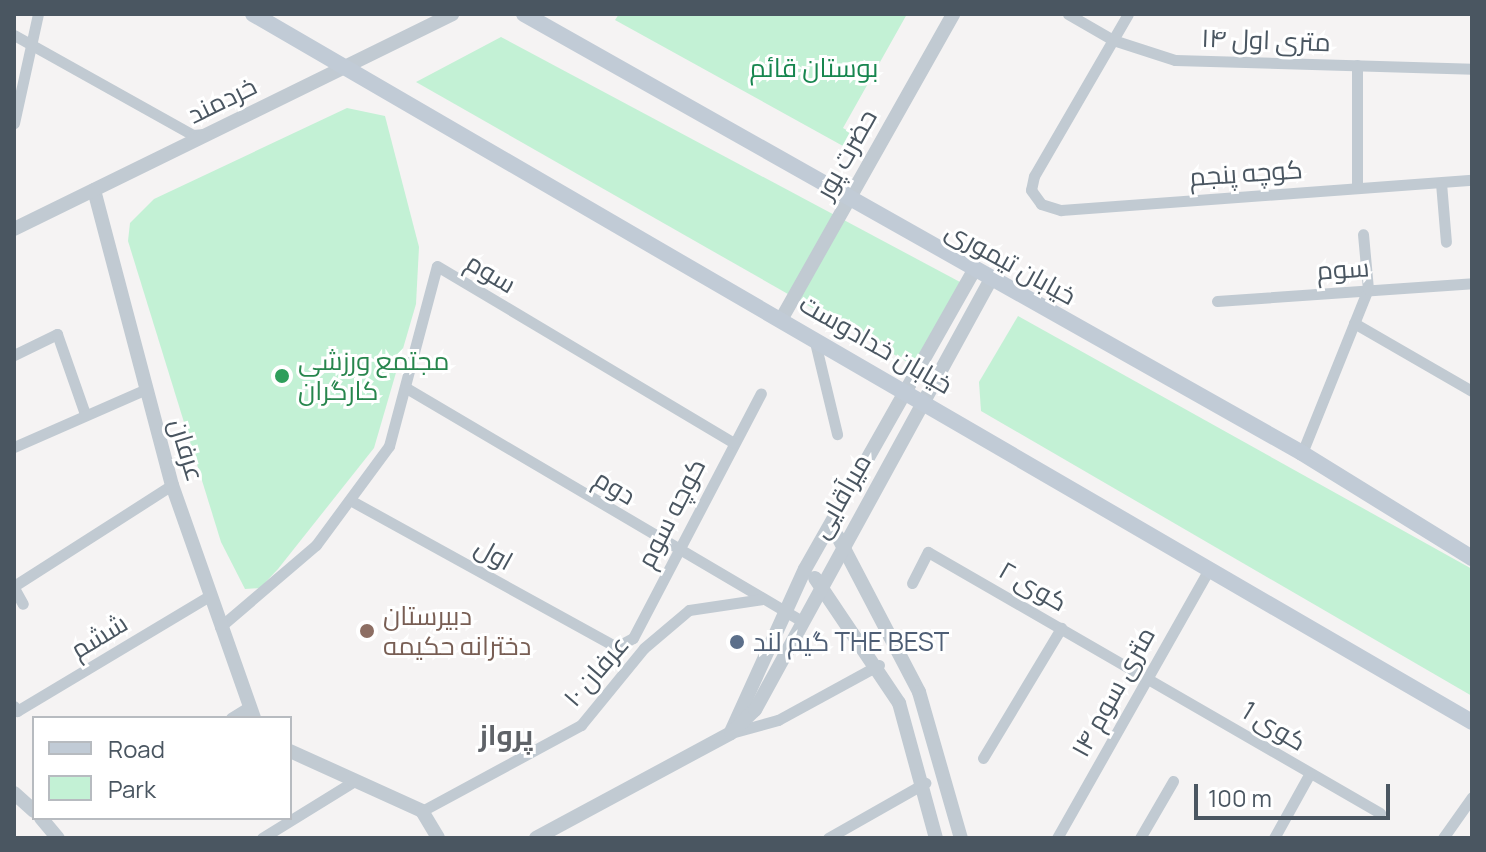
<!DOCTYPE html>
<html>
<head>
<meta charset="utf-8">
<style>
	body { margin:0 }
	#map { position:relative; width:1486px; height:852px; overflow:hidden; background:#f5f3f3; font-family:Manrope,Cairo,sans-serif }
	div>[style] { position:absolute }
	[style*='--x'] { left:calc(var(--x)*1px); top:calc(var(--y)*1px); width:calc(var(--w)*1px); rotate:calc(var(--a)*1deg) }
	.green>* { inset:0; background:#c3f1d5 }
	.minor>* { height:11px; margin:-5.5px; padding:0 5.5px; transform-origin:5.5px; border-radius:5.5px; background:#c1cad2 }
	.tertiary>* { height:14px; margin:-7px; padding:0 7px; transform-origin:7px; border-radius:7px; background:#c1cad2 }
	.secondary>* { height:16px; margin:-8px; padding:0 8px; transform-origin:8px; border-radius:8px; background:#c1cbd6 }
	.dots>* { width:22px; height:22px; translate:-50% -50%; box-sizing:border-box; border:4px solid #fff; border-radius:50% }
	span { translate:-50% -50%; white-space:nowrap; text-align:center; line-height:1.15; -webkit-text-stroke:6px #fff; paint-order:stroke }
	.street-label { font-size:26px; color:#4a5661 }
	.park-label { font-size:26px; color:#17864f }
	.leisure-label { font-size:26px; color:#27864d }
	.left { translate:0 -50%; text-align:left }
	.education-label { font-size:26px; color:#785e54 }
	.service-label { font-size:26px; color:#4e5e75 }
	.neighbourhood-label { font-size:28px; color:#5f6368; font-weight:700 }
	.frame { position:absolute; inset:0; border:16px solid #4a5661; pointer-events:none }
	.legend { position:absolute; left:32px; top:716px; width:260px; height:104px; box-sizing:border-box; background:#fff; border:2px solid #b7bbc0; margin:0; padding:10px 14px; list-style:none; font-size:24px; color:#4a5661 }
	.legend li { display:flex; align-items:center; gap:16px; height:40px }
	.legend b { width:40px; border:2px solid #b7bbc0 }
	.scale { position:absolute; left:1194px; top:784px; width:196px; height:36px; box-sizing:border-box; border:4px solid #4a5661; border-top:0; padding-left:10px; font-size:24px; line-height:28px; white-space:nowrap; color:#4a5661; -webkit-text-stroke:6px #fff; paint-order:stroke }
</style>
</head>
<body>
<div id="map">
	<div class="green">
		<i style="clip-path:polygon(619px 14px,907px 14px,843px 128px,859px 137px,852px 151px,615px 20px)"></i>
		<i style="clip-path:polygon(501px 37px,960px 282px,916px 367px,416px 82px)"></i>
		<i style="clip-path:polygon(347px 108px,385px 116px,419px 247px,416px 304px,374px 448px,278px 569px,260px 588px,245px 589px,221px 542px,128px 241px,130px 223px,154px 199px)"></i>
		<i style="clip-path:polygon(1018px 316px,1472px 569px,1472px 696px,981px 411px,979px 382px)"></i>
	</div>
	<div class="minor">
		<i style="--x:1068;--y:14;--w:52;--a:30"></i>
		<i style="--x:1113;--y:40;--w:65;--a:17.9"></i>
		<i style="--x:1175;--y:60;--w:297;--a:1.7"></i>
		<i style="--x:1128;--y:14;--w:187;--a:120.1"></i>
		<i style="--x:1034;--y:176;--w:14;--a:102"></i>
		<i style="--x:1031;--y:190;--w:17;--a:54"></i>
		<i style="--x:1041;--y:204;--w:21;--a:17"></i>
		<i style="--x:1061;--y:210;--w:412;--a:-4.2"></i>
		<i style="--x:14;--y:35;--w:205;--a:29.2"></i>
		<i style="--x:193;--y:135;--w:11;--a:-5"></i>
		<i style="--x:14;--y:123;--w:112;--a:-77.6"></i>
		<i style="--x:1441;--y:183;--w:59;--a:85.2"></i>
		<i style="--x:1357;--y:188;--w:123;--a:-90"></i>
		<i style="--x:1217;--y:301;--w:256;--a:-4"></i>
		<i style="--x:1354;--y:323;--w:136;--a:30"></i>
		<i style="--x:814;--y:338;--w:99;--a:76.5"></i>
		<i style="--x:14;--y:355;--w:48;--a:-26"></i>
		<i style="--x:57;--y:334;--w:82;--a:70.7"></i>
		<i style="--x:408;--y:389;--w:455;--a:30.5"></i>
		<i style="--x:14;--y:447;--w:142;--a:-23.7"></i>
		<i style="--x:1302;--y:453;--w:177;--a:-68.1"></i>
		<i style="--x:1368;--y:289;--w:55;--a:-95.2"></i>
		<i style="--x:350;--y:500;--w:304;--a:28.9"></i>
		<i style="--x:616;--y:647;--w:19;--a:-28"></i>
		<i style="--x:633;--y:638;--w:276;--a:-62.4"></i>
		<i style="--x:912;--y:583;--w:35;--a:-63"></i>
		<i style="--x:928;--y:552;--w:522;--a:30"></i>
		<i style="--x:14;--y:586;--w:188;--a:-32.6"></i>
		<i style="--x:14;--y:588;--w:18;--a:61"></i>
		<i style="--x:220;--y:627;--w:126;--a:-40.5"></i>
		<i style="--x:316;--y:545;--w:123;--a:-53.6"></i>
		<i style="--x:389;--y:446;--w:186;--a:-75.1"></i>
		<i style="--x:437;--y:266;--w:344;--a:30.8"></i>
		<i style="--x:14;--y:706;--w:6;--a:59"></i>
		<i style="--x:17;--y:711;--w:224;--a:-30.9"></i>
		<i style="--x:231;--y:718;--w:19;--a:-32"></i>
		<i style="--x:731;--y:733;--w:49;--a:-15.5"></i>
		<i style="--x:778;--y:720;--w:115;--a:-28.6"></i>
		<i style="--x:983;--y:758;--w:152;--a:-59"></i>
		<i style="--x:422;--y:811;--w:181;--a:-28.4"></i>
		<i style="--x:581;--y:725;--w:99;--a:-50.7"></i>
		<i style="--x:644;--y:648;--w:59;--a:-40.2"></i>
		<i style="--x:689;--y:610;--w:75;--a:-8.5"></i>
		<i style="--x:262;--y:838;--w:110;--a:-31.7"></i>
		<i style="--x:828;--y:838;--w:112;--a:-29.6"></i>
		<i style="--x:1057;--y:838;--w:309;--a:-60.5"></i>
		<i style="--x:1140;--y:838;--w:66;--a:-59.9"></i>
		<i style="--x:1274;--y:838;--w:74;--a:-61"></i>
		<i style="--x:1443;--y:838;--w:50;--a:-54.7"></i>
	</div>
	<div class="tertiary">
		<i style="--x:94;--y:190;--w:305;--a:75.2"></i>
		<i style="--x:172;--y:485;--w:247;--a:70.6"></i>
		<i style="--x:14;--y:229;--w:488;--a:-26.1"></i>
		<i style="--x:782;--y:318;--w:349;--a:-60.6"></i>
		<i style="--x:838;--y:537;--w:175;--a:62.4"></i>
		<i style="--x:919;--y:692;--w:152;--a:74"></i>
		<i style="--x:815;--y:578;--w:151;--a:56.1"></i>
		<i style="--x:899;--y:703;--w:140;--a:74.7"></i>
		<i style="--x:731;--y:732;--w:179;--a:-65.6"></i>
		<i style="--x:805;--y:569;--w:343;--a:-60.5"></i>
		<i style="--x:290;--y:751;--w:145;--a:24.4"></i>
		<i style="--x:422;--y:811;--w:31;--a:59"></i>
		<i style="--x:14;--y:793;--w:27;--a:42"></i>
		<i style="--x:41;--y:818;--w:26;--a:50"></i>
		<i style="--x:536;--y:838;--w:221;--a:-28.3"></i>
		<i style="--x:731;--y:733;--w:33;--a:-44"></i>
		<i style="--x:755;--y:710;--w:491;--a:-61.3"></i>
	</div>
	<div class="secondary">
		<i style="--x:253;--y:14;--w:1410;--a:30.15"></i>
		<i style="--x:524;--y:14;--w:893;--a:29.43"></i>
		<i style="--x:1302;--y:453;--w:200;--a:31.7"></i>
	</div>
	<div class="dots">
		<i style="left:282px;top:376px;background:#2e9e5b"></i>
		<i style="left:367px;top:631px;background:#8d6e63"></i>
		<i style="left:737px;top:642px;background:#5c6f8a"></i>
	</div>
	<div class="street-label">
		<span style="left:1266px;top:40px;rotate:2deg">۱۴ متری اول</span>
		<span style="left:222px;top:100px;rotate:-26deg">خردمند</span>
		<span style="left:846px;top:154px;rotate:-61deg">حضرت پور</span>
		<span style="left:1246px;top:173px;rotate:-4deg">کوچه پنجم</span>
		<span style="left:1011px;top:263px;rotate:29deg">خیابان تیموری</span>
		<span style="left:1343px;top:269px;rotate:-4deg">سوم</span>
		<span style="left:491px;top:273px;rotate:31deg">سوم</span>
		<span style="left:876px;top:344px;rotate:30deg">خیابان خدادوست</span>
		<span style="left:187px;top:450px;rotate:73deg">عرفان</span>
		<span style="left:615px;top:487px;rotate:31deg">دوم</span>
		<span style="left:841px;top:496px;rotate:-60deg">میرآقایی</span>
		<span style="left:671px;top:513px;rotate:-63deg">کوچه سوم</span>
		<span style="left:494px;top:554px;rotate:29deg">اول</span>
		<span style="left:1033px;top:586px;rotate:30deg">کوی ۲</span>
		<span style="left:99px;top:636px;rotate:-31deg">ششم</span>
		<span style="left:596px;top:671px;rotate:-49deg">عرفان ۱۰</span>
		<span style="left:1113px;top:692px;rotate:-61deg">۱۴ متری سوم</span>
		<span style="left:1274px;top:726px;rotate:31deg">کوی 1</span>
	</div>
	<div class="park-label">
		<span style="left:814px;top:68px">بوستان قائم</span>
	</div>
	<div class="leisure-label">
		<span class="left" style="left:298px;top:376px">مجتمع ورزشی<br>کارگران</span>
	</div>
	<div class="education-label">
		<span class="left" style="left:383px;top:631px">دبیرستان<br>دخترانه حکیمه</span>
	</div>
	<div class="service-label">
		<span class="left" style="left:753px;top:642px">گیم لند THE BEST</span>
	</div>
	<div class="neighbourhood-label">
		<span style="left:506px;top:734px">پرواز</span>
	</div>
	<div class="frame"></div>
	<ul class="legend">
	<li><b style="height:10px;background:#c1cbd6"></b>Road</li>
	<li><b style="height:22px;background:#c3f1d5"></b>Park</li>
	</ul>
	<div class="scale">100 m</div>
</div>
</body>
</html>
